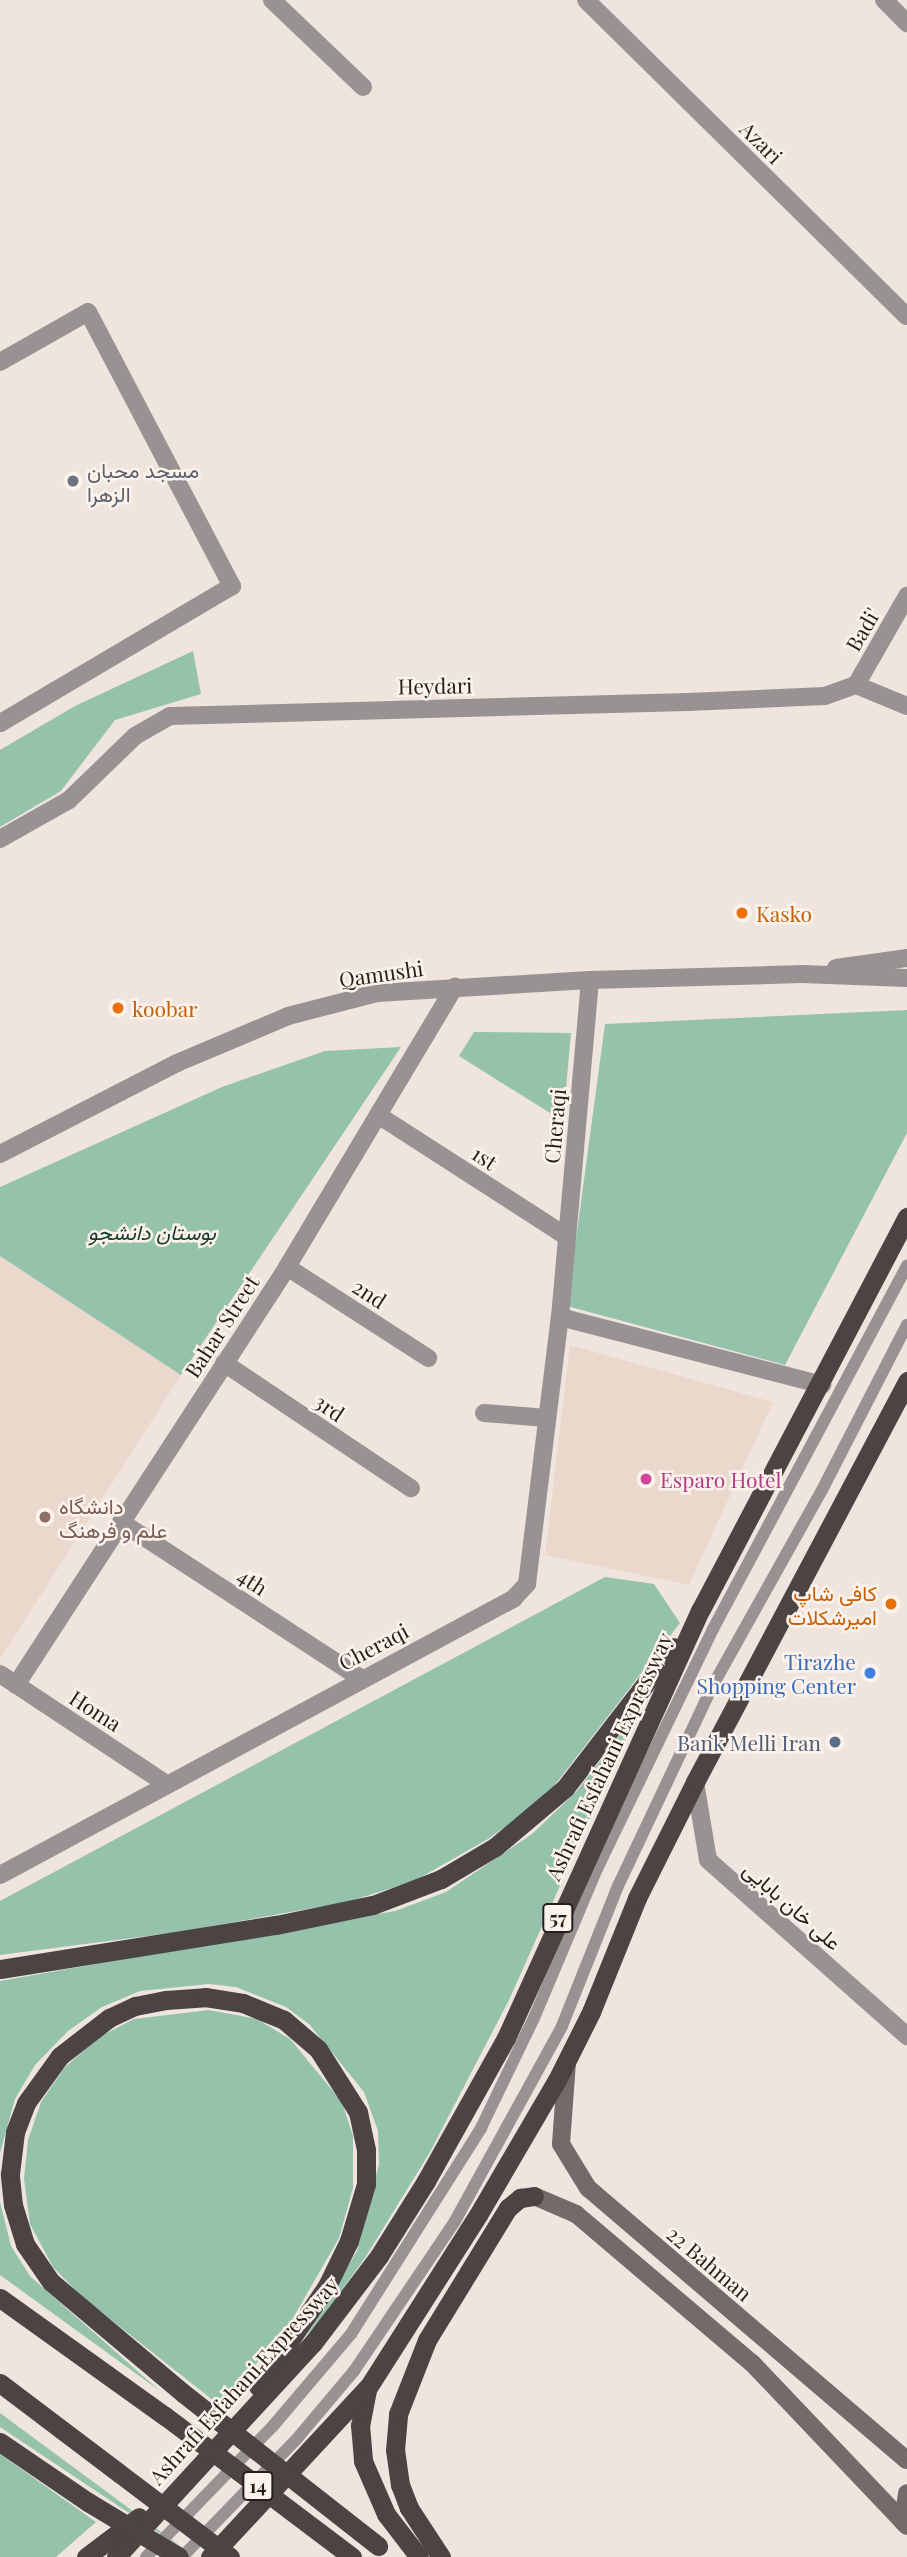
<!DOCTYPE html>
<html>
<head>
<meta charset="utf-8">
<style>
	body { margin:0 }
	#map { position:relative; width:907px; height:2557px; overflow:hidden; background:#efe5de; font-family:"Playfair Display",Vazirmatn,serif }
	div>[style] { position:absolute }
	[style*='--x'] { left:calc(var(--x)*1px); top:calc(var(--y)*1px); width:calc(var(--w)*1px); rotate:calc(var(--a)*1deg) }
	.built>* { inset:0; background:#ead8cd }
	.green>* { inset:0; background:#95c2ab }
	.service>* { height:12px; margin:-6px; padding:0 6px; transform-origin:6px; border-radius:6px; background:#989392 }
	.minor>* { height:18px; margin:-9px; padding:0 9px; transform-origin:9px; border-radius:9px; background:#989392 }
	.tertiary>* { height:18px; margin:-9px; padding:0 9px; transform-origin:9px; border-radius:9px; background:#989392 }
	.secondary>* { height:18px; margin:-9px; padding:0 9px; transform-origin:9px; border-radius:9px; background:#726b6a }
	.trunk>* { height:19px; margin:-9.5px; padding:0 9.5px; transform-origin:9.5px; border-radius:9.5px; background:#4c4442 }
	.trunk-bridge>* { height:19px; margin:-9.5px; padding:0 9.5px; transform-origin:9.5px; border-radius:9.5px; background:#4c4442 }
	.dots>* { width:19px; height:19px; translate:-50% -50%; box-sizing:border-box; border:4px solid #fdf2ec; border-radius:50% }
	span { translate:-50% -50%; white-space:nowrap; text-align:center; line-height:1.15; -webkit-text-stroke:5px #fdf2ec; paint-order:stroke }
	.shield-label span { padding:2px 5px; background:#fdf2ec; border:2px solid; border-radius:5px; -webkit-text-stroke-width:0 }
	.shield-label { font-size:19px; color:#221f1c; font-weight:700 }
	.street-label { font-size:21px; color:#221f1c }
	.worship-label { font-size:21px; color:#5b616d }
	.left { translate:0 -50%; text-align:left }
	.food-label { font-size:21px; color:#c56008 }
	.right { translate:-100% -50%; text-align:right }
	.park-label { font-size:21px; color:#123e2c; font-style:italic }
	.hotel-label { font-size:21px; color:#b23c85 }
	.education-label { font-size:21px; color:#785e54 }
	.shop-label { font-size:21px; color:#366cbe }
	.service-label { font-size:21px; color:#4e5e75 }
</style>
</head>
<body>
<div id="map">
	<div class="built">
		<i style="clip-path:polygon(0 1256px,181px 1375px,0 1659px)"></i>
		<i style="clip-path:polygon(570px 1345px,773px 1402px,689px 1585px,545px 1555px)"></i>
	</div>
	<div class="green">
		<i style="clip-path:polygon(193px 651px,201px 694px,115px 720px,61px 791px,0 827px,0 750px,75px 706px)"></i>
		<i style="clip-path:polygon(907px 1010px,907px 1133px,785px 1365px,567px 1306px,605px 1024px)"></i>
		<i style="clip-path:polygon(474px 1032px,571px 1033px,563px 1121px,459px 1056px)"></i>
		<i style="clip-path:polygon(401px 1047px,181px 1375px,0 1256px,0 1187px,222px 1087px,325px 1051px)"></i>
		<i style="clip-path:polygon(605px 1577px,654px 1584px,680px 1623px,544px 1799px,488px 1839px,414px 1881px,347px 1902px,178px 1932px,0 1955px,0 1901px)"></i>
		<i style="clip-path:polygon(638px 1711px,509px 2000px,430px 2152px,365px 2258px,300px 2347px,357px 2251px,379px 2164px,378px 2131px,364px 2092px,309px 2024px,286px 2007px,236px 1987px,209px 1984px,140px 1991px,102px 2007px,68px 2031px,35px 2065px,15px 2099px,0 2153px,0 1981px,395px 1911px,446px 1892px,532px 1834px,577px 1791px)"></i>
		<i style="clip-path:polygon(209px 2010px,257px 2019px,290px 2039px,342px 2102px,353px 2136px,353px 2188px,339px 2238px,285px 2332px,219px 2405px,81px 2296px,53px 2267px,30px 2224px,24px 2179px,28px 2140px,41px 2102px,65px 2067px,101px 2036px,134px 2019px)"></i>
		<i style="clip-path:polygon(0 2202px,11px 2246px,30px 2276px,160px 2391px,0 2275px)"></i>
		<i style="clip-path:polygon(0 2413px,195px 2557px,0 2427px)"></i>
		<i style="clip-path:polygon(0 2454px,96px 2522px,56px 2557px,0 2557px)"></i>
	</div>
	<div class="service">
		<i style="--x:146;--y:2557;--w:182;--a:-45.9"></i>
		<i style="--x:273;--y:2426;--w:121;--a:-49.7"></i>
		<i style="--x:351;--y:2334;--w:244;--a:-57.7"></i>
		<i style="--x:481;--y:2128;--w:122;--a:-64.3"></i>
		<i style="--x:534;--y:2018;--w:162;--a:-67.1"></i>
		<i style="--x:597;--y:1869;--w:267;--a:-64.2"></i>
		<i style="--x:713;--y:1629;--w:412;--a:-61.9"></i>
		<i style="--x:182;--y:2557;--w:162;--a:-45.8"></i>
		<i style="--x:295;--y:2441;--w:92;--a:-49.9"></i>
		<i style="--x:354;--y:2371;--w:181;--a:-56"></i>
		<i style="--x:455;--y:2221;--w:222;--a:-61.2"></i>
		<i style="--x:562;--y:2026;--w:151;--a:-68.2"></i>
		<i style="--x:618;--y:1886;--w:222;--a:-64.7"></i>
		<i style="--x:713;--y:1685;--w:221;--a:-60.8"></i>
		<i style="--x:821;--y:1492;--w:188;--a:-62.8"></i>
	</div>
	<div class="minor">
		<i style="--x:272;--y:0;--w:126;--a:43.7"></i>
		<i style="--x:586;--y:0;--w:450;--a:44.6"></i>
		<i style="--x:884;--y:0;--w:33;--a:45"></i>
		<i style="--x:0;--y:362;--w:101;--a:-29.6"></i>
		<i style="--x:88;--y:312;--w:310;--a:62.3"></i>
		<i style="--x:232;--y:586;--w:269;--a:149.4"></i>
		<i style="--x:856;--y:685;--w:103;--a:-60.2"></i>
		<i style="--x:0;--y:839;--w:79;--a:-29.5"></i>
		<i style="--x:69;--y:800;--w:92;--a:-44.1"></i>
		<i style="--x:135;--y:736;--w:40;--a:-29.7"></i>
		<i style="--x:170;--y:716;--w:518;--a:-1.55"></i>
		<i style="--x:688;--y:702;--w:137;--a:-2.5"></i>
		<i style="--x:825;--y:696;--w:33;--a:-20"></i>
		<i style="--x:856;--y:685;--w:55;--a:22.4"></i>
		<i style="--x:378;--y:1115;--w:225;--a:32.8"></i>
		<i style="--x:287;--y:1267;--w:168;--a:32.8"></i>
		<i style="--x:560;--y:1317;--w:271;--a:14.5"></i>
		<i style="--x:224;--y:1363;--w:225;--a:33.8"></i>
		<i style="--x:484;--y:1413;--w:63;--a:4.5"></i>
		<i style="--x:121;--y:1522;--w:285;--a:33.1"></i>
		<i style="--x:0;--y:1674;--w:199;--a:33.5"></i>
		<i style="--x:16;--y:1685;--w:498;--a:-57"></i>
		<i style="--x:287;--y:1267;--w:327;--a:-59.1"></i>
		<i style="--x:695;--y:1782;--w:79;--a:80.5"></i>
		<i style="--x:708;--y:1860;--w:266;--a:41.5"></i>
		<i style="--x:0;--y:1875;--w:583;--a:-28.28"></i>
		<i style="--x:513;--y:1599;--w:21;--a:-47"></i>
		<i style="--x:527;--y:1584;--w:269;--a:-83"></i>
		<i style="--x:560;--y:1317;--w:338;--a:-84.9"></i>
	</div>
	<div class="tertiary">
		<i style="--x:836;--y:968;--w:72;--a:-8"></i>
		<i style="--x:0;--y:1154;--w:199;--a:-27.2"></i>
		<i style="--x:177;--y:1063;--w:121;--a:-22.9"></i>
		<i style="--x:288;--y:1016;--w:92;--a:-14.5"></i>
		<i style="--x:377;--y:993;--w:213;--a:-3.5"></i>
		<i style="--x:590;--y:980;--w:212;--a:-1.6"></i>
		<i style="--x:802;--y:974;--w:105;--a:2.2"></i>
	</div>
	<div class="secondary">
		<i style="--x:567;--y:2062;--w:82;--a:94.2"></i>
		<i style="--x:561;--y:2144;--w:52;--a:58.5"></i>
		<i style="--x:588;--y:2188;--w:419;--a:40.5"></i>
		<i style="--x:534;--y:2196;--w:46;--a:23.2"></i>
		<i style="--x:576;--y:2214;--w:231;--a:40.3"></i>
		<i style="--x:752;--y:2363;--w:225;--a:46.4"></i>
		<i style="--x:903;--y:2522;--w:29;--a:-82"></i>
	</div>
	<div class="trunk">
		<i style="--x:0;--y:1969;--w:279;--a:-9.1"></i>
		<i style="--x:276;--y:1925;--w:99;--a:-11.7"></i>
		<i style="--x:373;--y:1905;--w:73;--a:-20.9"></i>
		<i style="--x:441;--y:1879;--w:63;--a:-30.7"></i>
		<i style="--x:495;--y:1847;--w:92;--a:-40.1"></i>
		<i style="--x:565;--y:1788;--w:178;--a:-52.3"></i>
		<i style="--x:0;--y:2298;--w:203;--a:35.6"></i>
		<i style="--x:0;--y:2383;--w:149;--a:37.1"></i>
		<i style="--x:367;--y:2390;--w:36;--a:101"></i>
		<i style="--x:360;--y:2425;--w:36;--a:85"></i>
		<i style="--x:363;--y:2461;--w:58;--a:66.5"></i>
		<i style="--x:386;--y:2514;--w:54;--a:52.5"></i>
		<i style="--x:183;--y:2393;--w:172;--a:-139.9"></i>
		<i style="--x:51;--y:2282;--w:46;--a:-124.4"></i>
		<i style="--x:25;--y:2244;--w:41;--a:-107.1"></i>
		<i style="--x:13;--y:2205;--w:31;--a:-96"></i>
		<i style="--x:10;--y:2174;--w:42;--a:-83.2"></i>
		<i style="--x:15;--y:2132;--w:31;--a:-69"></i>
		<i style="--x:26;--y:2103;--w:58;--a:-54.1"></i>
		<i style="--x:60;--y:2056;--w:62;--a:-37.8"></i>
		<i style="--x:109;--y:2018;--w:29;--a:-25"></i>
		<i style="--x:135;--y:2006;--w:32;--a:-11"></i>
		<i style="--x:166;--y:2000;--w:39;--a:-4"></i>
		<i style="--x:205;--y:1997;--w:38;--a:9"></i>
		<i style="--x:243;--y:2003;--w:44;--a:22.5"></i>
		<i style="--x:284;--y:2020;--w:45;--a:40.5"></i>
		<i style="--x:318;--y:2049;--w:75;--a:57.6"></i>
		<i style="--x:358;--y:2112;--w:39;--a:78"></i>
		<i style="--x:366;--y:2150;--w:34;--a:90"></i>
		<i style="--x:366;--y:2184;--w:59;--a:106.6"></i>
		<i style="--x:349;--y:2241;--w:50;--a:116.1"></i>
		<i style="--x:327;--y:2286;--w:122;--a:124.3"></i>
		<i style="--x:0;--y:2442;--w:107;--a:34.3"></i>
		<i style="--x:86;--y:2557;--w:66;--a:-37"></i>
		<i style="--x:116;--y:2557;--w:291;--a:-47.4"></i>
		<i style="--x:313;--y:2343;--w:109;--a:-52.8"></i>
		<i style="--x:379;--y:2256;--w:89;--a:-57.9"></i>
		<i style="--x:426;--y:2181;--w:164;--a:-60.8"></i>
		<i style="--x:506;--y:2038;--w:471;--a:-65.6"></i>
		<i style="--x:701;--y:1609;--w:443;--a:-62.3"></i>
		<i style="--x:210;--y:2557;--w:233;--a:-47.1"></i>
		<i style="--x:369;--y:2386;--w:203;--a:-57.5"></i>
		<i style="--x:478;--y:2215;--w:156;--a:-59.7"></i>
		<i style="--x:557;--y:2080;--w:76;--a:-63.4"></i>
		<i style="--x:591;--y:2012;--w:123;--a:-68"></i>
		<i style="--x:637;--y:1898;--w:130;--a:-63.4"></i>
		<i style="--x:695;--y:1782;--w:454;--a:-62.1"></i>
		<i style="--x:441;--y:2557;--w:59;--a:-123.1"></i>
		<i style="--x:409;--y:2508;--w:25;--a:-111"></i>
		<i style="--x:400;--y:2485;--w:35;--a:-98"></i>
		<i style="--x:395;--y:2450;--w:36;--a:-85"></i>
		<i style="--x:398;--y:2414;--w:79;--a:-68.6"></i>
		<i style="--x:427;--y:2340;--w:155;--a:-58.5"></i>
		<i style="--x:508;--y:2208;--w:16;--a:-40"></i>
		<i style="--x:520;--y:2198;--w:14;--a:-8"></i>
	</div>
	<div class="trunk-bridge">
		<i style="--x:183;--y:2393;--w:248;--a:38.1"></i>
		<i style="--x:165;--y:2416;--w:234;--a:37"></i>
		<i style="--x:119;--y:2473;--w:139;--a:37.1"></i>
		<i style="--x:88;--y:2502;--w:106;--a:31.1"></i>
	</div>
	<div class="dots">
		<i style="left:73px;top:481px;background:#6b7280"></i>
		<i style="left:742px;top:913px;background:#e8710a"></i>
		<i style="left:118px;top:1008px;background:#e8710a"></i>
		<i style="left:646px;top:1479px;background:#d1479c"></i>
		<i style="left:45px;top:1517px;background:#8d6e63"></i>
		<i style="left:891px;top:1604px;background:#e8710a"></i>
		<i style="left:870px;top:1673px;background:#3f7fe0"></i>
		<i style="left:835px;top:1742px;background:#5c6f8a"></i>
	</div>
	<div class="shield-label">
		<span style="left:558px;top:1918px">57</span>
		<span style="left:258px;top:2486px">14</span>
	</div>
	<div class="street-label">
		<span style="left:762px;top:142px;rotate:45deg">Azari</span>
		<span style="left:862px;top:629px;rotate:-60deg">Badi'</span>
		<span style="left:435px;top:685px;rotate:-1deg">Heydari</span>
		<span style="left:381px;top:973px;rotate:-8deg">Qamushi</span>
		<span style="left:554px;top:1126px;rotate:-85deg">Cheraqi</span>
		<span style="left:485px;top:1157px;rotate:33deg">1st</span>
		<span style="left:370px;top:1293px;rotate:33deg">2nd</span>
		<span style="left:221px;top:1326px;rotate:-57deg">Bahar Street</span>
		<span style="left:330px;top:1407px;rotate:34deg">3rd</span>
		<span style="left:253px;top:1581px;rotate:33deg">4th</span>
		<span style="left:373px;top:1646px;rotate:-28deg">Cheraqi</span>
		<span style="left:96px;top:1710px;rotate:33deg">Homa</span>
		<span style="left:608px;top:1756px;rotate:-65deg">Ashrafi Esfahani Expressway</span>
		<span style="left:793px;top:1905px;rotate:41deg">علی خان بابایی</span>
		<span style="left:710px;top:2263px;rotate:40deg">22 Bahman</span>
		<span style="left:243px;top:2380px;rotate:-48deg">Ashrafi Esfahani Expressway</span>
	</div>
	<div class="worship-label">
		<span class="left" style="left:87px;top:481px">مسجد محبان<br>الزهرا</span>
	</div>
	<div class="food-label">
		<span class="left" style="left:756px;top:913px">Kasko</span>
		<span class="left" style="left:132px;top:1008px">koobar</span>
		<span class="right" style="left:877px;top:1604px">کافی شاپ<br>امیرشکلات</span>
	</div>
	<div class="park-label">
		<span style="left:152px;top:1231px">بوستان دانشجو</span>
	</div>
	<div class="hotel-label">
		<span class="left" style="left:660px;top:1479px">Esparo Hotel</span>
	</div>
	<div class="education-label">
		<span class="left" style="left:59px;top:1517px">دانشگاه<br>علم و فرهنگ</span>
	</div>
	<div class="shop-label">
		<span class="right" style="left:856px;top:1673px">Tirazhe<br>Shopping Center</span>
	</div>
	<div class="service-label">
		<span class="right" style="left:821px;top:1742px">Bank Melli Iran</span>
	</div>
</div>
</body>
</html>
